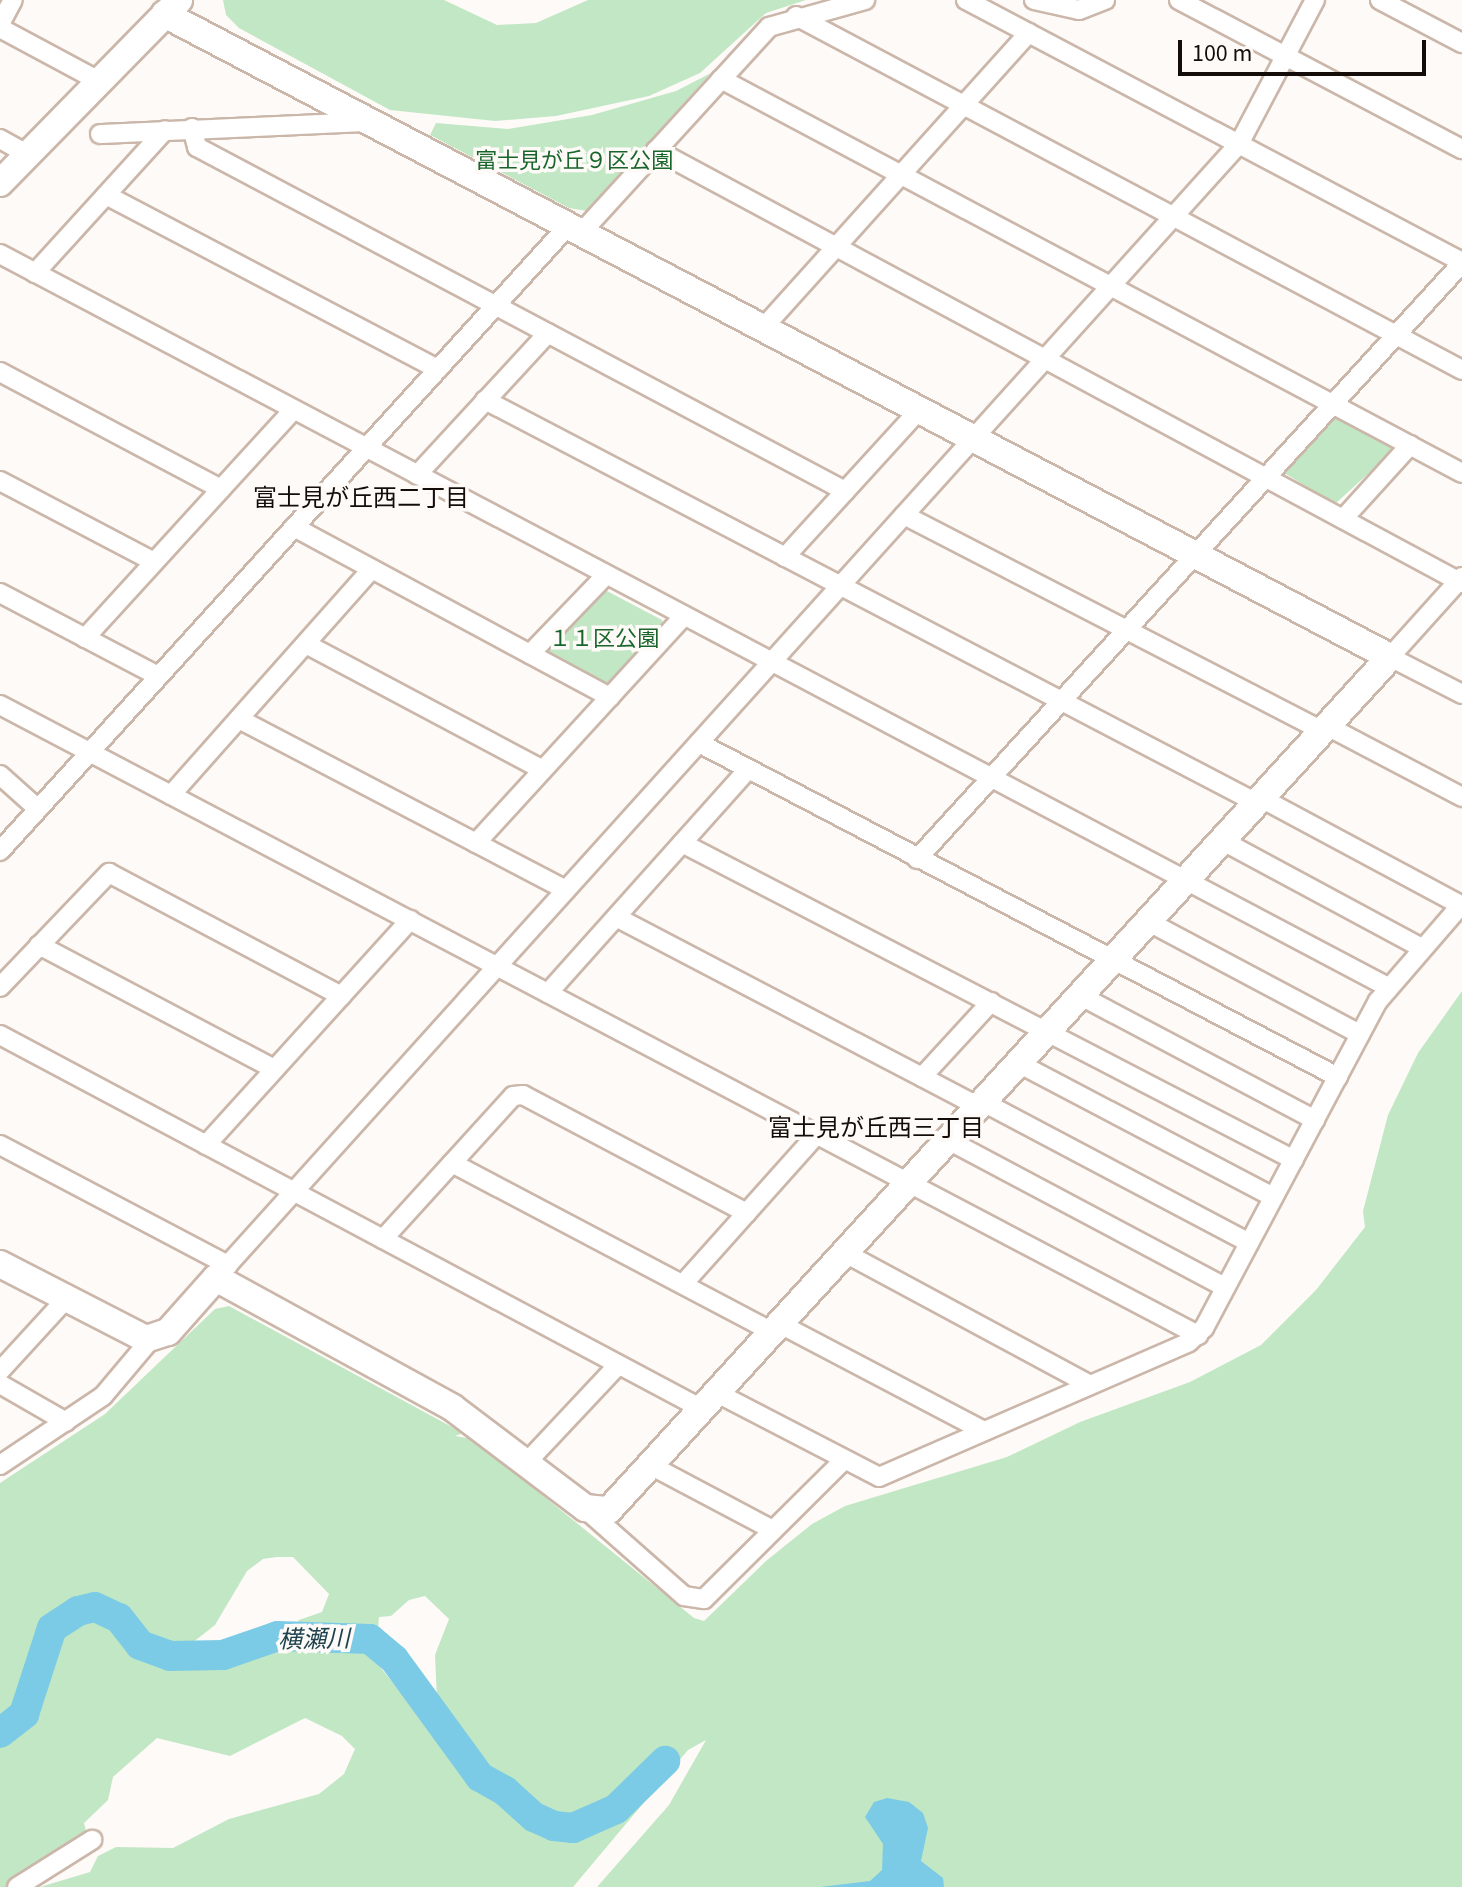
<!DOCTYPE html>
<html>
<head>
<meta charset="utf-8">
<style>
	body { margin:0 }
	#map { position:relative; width:1462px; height:1887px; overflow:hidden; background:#fefaf7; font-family:"Source Sans 3","Noto Sans JP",sans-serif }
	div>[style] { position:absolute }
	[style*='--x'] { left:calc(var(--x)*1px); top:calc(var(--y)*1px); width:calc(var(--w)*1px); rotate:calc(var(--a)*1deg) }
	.green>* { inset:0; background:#c2e7c5 }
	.water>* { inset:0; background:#7ccbe6 }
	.river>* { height:30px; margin:-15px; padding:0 15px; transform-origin:15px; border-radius:15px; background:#7ccbe6 }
	.roads { filter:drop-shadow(2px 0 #cbb7aa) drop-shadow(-2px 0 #cbb7aa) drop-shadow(0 2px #cbb7aa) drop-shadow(0 -2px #cbb7aa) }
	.street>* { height:18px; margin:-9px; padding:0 9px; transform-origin:9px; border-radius:9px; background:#fff }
	.secondary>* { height:26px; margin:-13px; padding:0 13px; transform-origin:13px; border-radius:13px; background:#fff }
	span { translate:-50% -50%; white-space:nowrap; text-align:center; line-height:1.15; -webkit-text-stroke:7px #fefaf7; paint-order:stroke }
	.park-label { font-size:22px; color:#19662c }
	.neighbourhood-label { font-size:24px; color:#130c08 }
	.water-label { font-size:24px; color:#1e434e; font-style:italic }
	.scale { position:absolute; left:1178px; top:40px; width:248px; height:36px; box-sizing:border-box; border:4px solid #130c08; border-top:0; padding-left:10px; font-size:24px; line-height:28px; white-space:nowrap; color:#130c08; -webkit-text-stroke:6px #fefaf7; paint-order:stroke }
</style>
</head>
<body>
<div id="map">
	<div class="green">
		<i style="clip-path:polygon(223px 0,444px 0,497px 25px,536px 23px,588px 0,806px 0,766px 13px,700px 73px,649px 96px,556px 116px,495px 121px,390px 110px,239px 28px,226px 15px)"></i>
		<i style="clip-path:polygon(711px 73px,587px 211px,569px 208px,430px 135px,436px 123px,508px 129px,592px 115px,676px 91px)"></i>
		<i style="clip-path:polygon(1337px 416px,1394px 450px,1335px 504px,1281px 471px)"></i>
		<i style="clip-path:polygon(605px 590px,662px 620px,664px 627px,609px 685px,603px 686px,544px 652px)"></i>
		<i style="clip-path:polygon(evenodd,1462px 991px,1462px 1887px,597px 1887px,669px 1805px,706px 1740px,688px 1750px,573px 1887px,40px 1887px,90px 1872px,98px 1856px,116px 1847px,173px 1848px,229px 1819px,319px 1794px,344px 1774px,355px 1749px,342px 1736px,305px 1718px,230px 1756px,157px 1738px,113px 1777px,108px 1800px,84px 1823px,87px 1835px,66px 1859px,36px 1864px,15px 1887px,0 1887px,0 1483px,105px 1414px,215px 1309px,229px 1306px,463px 1433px,455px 1436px,473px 1439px,694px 1618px,704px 1621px,766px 1561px,812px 1524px,845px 1506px,1007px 1457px,1080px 1422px,1190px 1382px,1261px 1345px,1316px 1290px,1365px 1227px,1363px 1211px,1388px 1115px,1418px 1053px,1462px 991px,277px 1557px,293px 1557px,329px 1594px,322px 1612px,299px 1620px,280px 1649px,334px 1627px,348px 1630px,362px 1643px,377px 1642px,379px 1617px,391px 1616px,409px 1600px,425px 1596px,449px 1619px,435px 1655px,437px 1699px,411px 1705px,367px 1651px,321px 1644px,255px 1653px,263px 1635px,254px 1634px,187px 1647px,215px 1625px,247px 1571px,263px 1559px,277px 1557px)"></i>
	</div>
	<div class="water">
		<i style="clip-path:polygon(887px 1798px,909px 1802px,923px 1813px,928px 1828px,921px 1861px,943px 1878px,944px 1887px,820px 1887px,870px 1881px,882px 1870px,883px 1844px,865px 1817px,874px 1802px)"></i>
	</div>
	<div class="river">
		<i style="--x:0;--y:1733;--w:31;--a:-38"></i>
		<i style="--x:24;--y:1714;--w:90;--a:-72"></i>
		<i style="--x:52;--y:1628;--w:31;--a:-33"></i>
		<i style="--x:78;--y:1611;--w:17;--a:-13"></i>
		<i style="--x:95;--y:1607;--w:26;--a:25"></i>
		<i style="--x:119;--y:1618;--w:34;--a:52"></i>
		<i style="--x:140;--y:1645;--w:32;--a:20"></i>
		<i style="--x:170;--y:1656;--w:53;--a:-1.1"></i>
		<i style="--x:223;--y:1655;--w:58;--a:-19.1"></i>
		<i style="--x:278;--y:1636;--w:92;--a:1.9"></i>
		<i style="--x:370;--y:1639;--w:31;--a:40"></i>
		<i style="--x:394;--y:1659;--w:146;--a:53.9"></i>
		<i style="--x:480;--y:1777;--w:29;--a:29"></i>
		<i style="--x:505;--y:1791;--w:39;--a:42"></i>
		<i style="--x:534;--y:1817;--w:22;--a:24"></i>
		<i style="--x:554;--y:1826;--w:19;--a:6"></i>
		<i style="--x:573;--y:1828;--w:47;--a:-23.8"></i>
		<i style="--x:616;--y:1809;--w:69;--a:-44.4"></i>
	</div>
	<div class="roads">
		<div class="street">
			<i style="--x:966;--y:0;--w:561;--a:27.84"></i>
			<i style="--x:1034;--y:0;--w:46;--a:12.5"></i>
			<i style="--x:1079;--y:10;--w:28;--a:-21"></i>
			<i style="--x:1179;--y:0;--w:320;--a:27.8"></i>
			<i style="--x:1380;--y:0;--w:93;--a:27.7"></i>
			<i style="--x:796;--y:16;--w:754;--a:27.99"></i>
			<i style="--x:0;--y:24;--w:27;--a:-62"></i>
			<i style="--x:0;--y:28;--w:110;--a:28.2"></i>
			<i style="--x:721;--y:79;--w:839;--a:28"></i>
			<i style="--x:192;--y:128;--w:20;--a:75"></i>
			<i style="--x:197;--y:147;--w:734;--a:27.96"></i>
			<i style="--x:100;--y:134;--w:267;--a:-2.6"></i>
			<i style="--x:0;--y:139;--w:31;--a:29"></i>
			<i style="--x:656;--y:150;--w:915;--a:28.25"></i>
			<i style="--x:106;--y:195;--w:375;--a:27.7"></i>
			<i style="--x:581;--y:233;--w:279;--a:-47.6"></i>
			<i style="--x:769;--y:27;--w:100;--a:-15.7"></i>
			<i style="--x:0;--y:254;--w:1570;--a:27.84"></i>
			<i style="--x:35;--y:273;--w:193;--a:-47.7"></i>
			<i style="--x:763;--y:328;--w:397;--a:-48"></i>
			<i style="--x:0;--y:372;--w:250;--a:27.9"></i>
			<i style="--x:485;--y:400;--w:871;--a:27.57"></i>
			<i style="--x:417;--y:475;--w:193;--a:-47.3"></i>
			<i style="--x:0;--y:481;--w:174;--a:27.7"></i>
			<i style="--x:904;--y:515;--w:471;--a:27.3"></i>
			<i style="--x:1343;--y:519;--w:100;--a:-47.8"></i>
			<i style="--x:294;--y:527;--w:359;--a:28.3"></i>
			<i style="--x:785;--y:557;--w:199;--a:-47.6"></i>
			<i style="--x:1462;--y:577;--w:108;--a:132"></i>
			<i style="--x:1390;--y:657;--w:81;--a:27.2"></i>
			<i style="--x:0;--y:593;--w:178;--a:27.7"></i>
			<i style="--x:85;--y:638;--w:309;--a:-47.6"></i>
			<i style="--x:306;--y:644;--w:268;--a:28"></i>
			<i style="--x:530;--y:654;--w:110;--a:-46.1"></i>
			<i style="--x:0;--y:705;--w:1354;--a:27.74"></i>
			<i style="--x:239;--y:719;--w:369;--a:27.6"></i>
			<i style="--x:1327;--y:726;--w:153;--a:27.7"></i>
			<i style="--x:699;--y:743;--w:721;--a:27.6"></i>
			<i style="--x:0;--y:775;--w:51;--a:41.8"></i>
			<i style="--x:171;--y:795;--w:302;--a:-48.4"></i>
			<i style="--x:1261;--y:798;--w:228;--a:28.2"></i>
			<i style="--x:1223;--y:841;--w:226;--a:28.3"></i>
			<i style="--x:476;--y:843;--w:308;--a:-47.5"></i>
			<i style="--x:682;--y:843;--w:689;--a:27.38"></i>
			<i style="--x:0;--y:851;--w:845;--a:-47.74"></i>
			<i style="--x:917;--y:859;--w:808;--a:-47.56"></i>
			<i style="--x:616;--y:917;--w:411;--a:27.6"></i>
			<i style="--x:1149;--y:922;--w:239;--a:28"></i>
			<i style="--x:39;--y:945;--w:266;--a:27.8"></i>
			<i style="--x:0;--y:987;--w:158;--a:-46.3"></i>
			<i style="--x:109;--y:873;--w:263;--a:27.9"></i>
			<i style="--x:548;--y:993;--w:300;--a:-48.2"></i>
			<i style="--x:1081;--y:996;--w:265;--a:27.9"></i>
			<i style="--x:0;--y:1035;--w:798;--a:28.04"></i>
			<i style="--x:1020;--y:1064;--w:286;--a:27.7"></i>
			<i style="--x:922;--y:1077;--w:102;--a:-47.4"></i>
			<i style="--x:985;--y:1103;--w:299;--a:27.9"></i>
			<i style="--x:950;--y:1141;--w:311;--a:28"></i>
			<i style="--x:0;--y:1145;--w:258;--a:27.8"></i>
			<i style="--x:206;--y:1145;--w:304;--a:-47.8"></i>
			<i style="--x:452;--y:1163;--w:365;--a:27.8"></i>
			<i style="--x:383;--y:1239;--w:193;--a:-47.7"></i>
			<i style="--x:513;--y:1096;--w:10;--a:-6"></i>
			<i style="--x:523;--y:1095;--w:253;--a:27.8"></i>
			<i style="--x:847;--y:1254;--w:276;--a:28.3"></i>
			<i style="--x:216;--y:1278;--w:1527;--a:-47.95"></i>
			<i style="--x:1239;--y:144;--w:163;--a:-62.2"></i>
			<i style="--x:683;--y:1284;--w:201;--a:-48.2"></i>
			<i style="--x:782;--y:1325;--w:228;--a:27.7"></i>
			<i style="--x:0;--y:1371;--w:98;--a:-47.5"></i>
			<i style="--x:0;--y:1384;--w:76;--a:29.9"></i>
			<i style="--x:719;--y:1394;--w:180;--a:27.4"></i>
			<i style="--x:879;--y:1477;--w:338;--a:-23.5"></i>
			<i style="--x:1189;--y:1342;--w:21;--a:-43"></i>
			<i style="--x:1204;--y:1328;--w:370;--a:-62"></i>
			<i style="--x:1378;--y:1001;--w:127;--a:-49.2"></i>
			<i style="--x:527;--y:1462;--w:133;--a:-46.8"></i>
			<i style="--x:0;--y:1465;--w:124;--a:-33.8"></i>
			<i style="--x:103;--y:1396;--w:75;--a:-49.9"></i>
			<i style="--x:652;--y:1466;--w:137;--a:27.9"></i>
			<i style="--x:582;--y:1506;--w:136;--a:41.4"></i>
			<i style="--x:684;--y:1596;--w:20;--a:9"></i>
			<i style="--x:704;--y:1599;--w:197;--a:-44.8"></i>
			<i style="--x:17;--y:1887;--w:89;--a:-32.1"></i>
		</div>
		<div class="secondary">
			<i style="--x:0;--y:183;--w:256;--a:-45.6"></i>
			<i style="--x:0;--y:1264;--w:164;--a:27.2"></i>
			<i style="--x:146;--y:1339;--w:23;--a:-18"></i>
			<i style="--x:168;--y:1332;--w:72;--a:-48.4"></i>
			<i style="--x:216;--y:1278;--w:270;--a:28.7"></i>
			<i style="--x:453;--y:1408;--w:166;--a:37.1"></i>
			<i style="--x:585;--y:1508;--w:24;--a:5"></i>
			<i style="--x:609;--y:1510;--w:1157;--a:-47.52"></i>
			<i style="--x:1390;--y:657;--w:1384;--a:-152.32"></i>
		</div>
	</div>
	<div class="park-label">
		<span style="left:574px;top:162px">富士見が丘９区公園</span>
		<span style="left:604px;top:640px">１１区公園</span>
	</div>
	<div class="neighbourhood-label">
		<span style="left:361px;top:499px">富士見が丘西二丁目</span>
		<span style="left:876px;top:1129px">富士見が丘西三丁目</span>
	</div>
	<div class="water-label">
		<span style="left:314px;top:1640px;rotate:-1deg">横瀬川</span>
	</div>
	<div class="scale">100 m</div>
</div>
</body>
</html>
